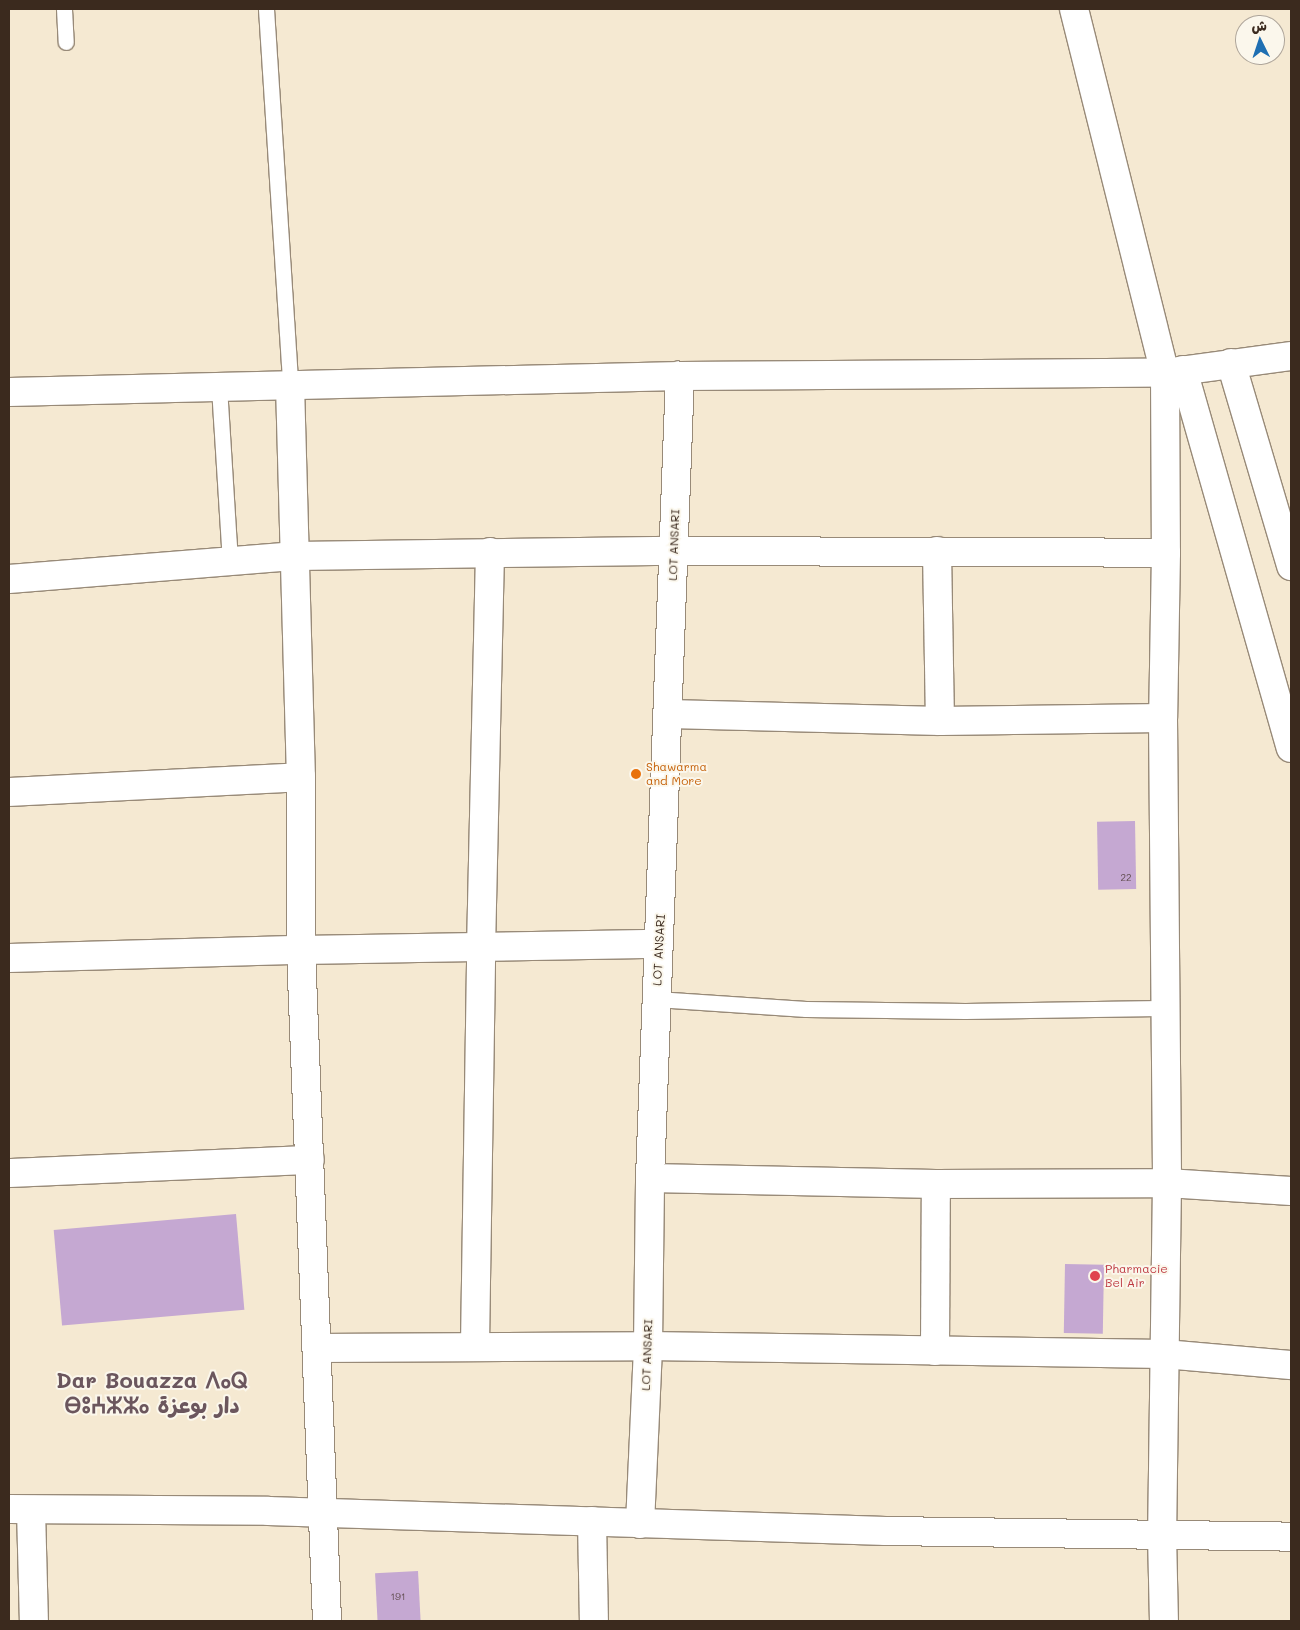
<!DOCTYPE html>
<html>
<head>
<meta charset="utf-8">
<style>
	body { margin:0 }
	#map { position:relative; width:1300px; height:1630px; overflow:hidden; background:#f5e9d2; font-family:Mali,"Playpen Sans Arabic","Noto Sans Tifinagh",sans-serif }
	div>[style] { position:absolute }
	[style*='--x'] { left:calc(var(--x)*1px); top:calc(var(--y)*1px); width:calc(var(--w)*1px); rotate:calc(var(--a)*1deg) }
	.building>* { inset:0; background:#c5a8d2; transform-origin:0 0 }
	.roads { filter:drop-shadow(1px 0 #988a78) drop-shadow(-1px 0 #988a78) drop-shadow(0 1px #988a78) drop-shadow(0 -1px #988a78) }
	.service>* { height:15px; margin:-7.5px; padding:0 7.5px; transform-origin:7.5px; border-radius:7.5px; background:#fff }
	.minor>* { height:28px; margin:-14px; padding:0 14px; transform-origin:14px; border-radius:14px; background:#fff }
	.dots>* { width:14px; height:14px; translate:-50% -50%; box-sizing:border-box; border:2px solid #fbf7ec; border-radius:50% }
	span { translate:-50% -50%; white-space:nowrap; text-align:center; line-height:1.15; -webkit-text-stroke:4px #fbf7ec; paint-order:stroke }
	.number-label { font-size:10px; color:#5e4a4b }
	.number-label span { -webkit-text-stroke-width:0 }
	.street-label { font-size:12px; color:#3b2a1e }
	.food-label { font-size:12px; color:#c56008 }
	.left { translate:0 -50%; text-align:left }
	.health-label { font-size:12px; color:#be3a42 }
	.town-label { font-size:22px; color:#6b565d; font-weight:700 }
	.frame { position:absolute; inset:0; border:10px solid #3b2a1e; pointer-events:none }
	.north { position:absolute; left:1235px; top:15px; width:50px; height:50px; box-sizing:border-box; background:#fbf7ec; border:1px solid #aea59a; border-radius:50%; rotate:356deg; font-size:14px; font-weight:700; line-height:20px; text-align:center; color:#3b2a1e }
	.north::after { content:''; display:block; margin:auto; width:18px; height:22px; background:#1f6fb2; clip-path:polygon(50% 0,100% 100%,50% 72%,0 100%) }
</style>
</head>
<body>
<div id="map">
	<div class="building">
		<i style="left:1135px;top:821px;width:68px;height:38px;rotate:89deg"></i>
		<i style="left:236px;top:1214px;width:96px;height:183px;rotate:85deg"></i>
		<i style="left:1065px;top:1264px;width:39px;height:69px;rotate:1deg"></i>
		<i style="left:418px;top:1571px;width:50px;height:43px;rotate:87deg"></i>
	</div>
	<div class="roads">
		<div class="service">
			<i style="--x:64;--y:9;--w:33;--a:87"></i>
			<i style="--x:266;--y:9;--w:377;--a:86.3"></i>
			<i style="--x:219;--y:387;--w:174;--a:86.4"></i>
			<i style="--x:656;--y:999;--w:150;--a:3.8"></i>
			<i style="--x:806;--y:1009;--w:159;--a:0.7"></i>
			<i style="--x:965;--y:1011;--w:200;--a:-0.9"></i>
		</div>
		<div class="minor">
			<i style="--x:1074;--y:9;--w:375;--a:76"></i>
			<i style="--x:1165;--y:373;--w:180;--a:89.7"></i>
			<i style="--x:1166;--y:553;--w:165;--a:91"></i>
			<i style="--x:1163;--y:718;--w:465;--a:89.5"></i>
			<i style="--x:1167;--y:1183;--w:352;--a:90.8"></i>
			<i style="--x:1162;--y:1535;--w:86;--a:88.7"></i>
			<i style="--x:1231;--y:363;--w:212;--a:73.5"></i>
			<i style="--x:1183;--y:370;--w:393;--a:74.1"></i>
			<i style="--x:290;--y:385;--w:392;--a:88.4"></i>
			<i style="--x:301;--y:777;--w:173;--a:90"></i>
			<i style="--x:301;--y:950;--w:672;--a:87.78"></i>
			<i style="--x:9;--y:392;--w:671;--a:-1.37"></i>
			<i style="--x:680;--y:376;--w:485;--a:-0.4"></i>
			<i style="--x:1165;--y:373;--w:127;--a:-7.7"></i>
			<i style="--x:937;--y:551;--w:170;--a:89"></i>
			<i style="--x:9;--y:579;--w:288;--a:-4.6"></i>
			<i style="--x:296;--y:556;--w:378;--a:-0.8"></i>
			<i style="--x:674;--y:551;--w:492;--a:0.2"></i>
			<i style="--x:669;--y:714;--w:271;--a:1.5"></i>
			<i style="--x:940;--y:721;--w:223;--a:-0.8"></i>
			<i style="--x:9;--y:792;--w:292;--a:-2.9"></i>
			<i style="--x:9;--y:958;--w:292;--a:-1.6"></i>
			<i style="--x:301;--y:950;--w:358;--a:-1"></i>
			<i style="--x:9;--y:1173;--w:301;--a:-2.5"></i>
			<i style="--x:650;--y:1178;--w:286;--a:1.2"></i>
			<i style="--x:936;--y:1184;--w:231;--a:-0.2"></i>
			<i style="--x:1167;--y:1183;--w:124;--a:3.7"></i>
			<i style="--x:475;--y:1345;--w:396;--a:-89.1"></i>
			<i style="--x:481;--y:949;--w:397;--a:-88.7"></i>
			<i style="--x:317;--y:1348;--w:331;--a:-0.3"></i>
			<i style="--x:648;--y:1346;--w:516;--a:0.89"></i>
			<i style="--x:1164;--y:1354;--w:127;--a:5"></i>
			<i style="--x:935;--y:1351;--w:167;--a:-89.7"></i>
			<i style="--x:9;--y:1509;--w:259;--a:0.4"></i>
			<i style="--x:268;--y:1511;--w:618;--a:1.85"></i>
			<i style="--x:886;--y:1531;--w:405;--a:0.8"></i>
			<i style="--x:31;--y:1510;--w:111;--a:88.5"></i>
			<i style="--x:592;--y:1521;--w:100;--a:88.9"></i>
			<i style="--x:640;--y:1524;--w:178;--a:-87.4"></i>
			<i style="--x:648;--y:1346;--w:168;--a:-89.3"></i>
			<i style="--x:650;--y:1178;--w:803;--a:-87.86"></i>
		</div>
	</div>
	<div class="dots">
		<i style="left:636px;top:774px;background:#e8710a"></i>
		<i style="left:1095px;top:1276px;background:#e0444e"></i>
	</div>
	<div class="number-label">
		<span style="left:1126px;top:878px">22</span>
		<span style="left:398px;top:1597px">191</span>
	</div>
	<div class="street-label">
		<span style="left:674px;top:545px;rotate:-88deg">LOT ANSARI</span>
		<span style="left:659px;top:950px;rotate:-87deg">LOT ANSARI</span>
		<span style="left:647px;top:1355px;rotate:-88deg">LOT ANSARI</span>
	</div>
	<div class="food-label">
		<span class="left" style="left:646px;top:774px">Shawarma<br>and More</span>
	</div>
	<div class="health-label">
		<span class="left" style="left:1105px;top:1276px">Pharmacie<br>Bel Air</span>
	</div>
	<div class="town-label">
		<span style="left:152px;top:1392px">Dar Bouazza ⴷⴰⵕ<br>ⴱⵓⵄⵣⵣⴰ دار بوعزة</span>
	</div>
	<div class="frame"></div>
	<div class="north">ش</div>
</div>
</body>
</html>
